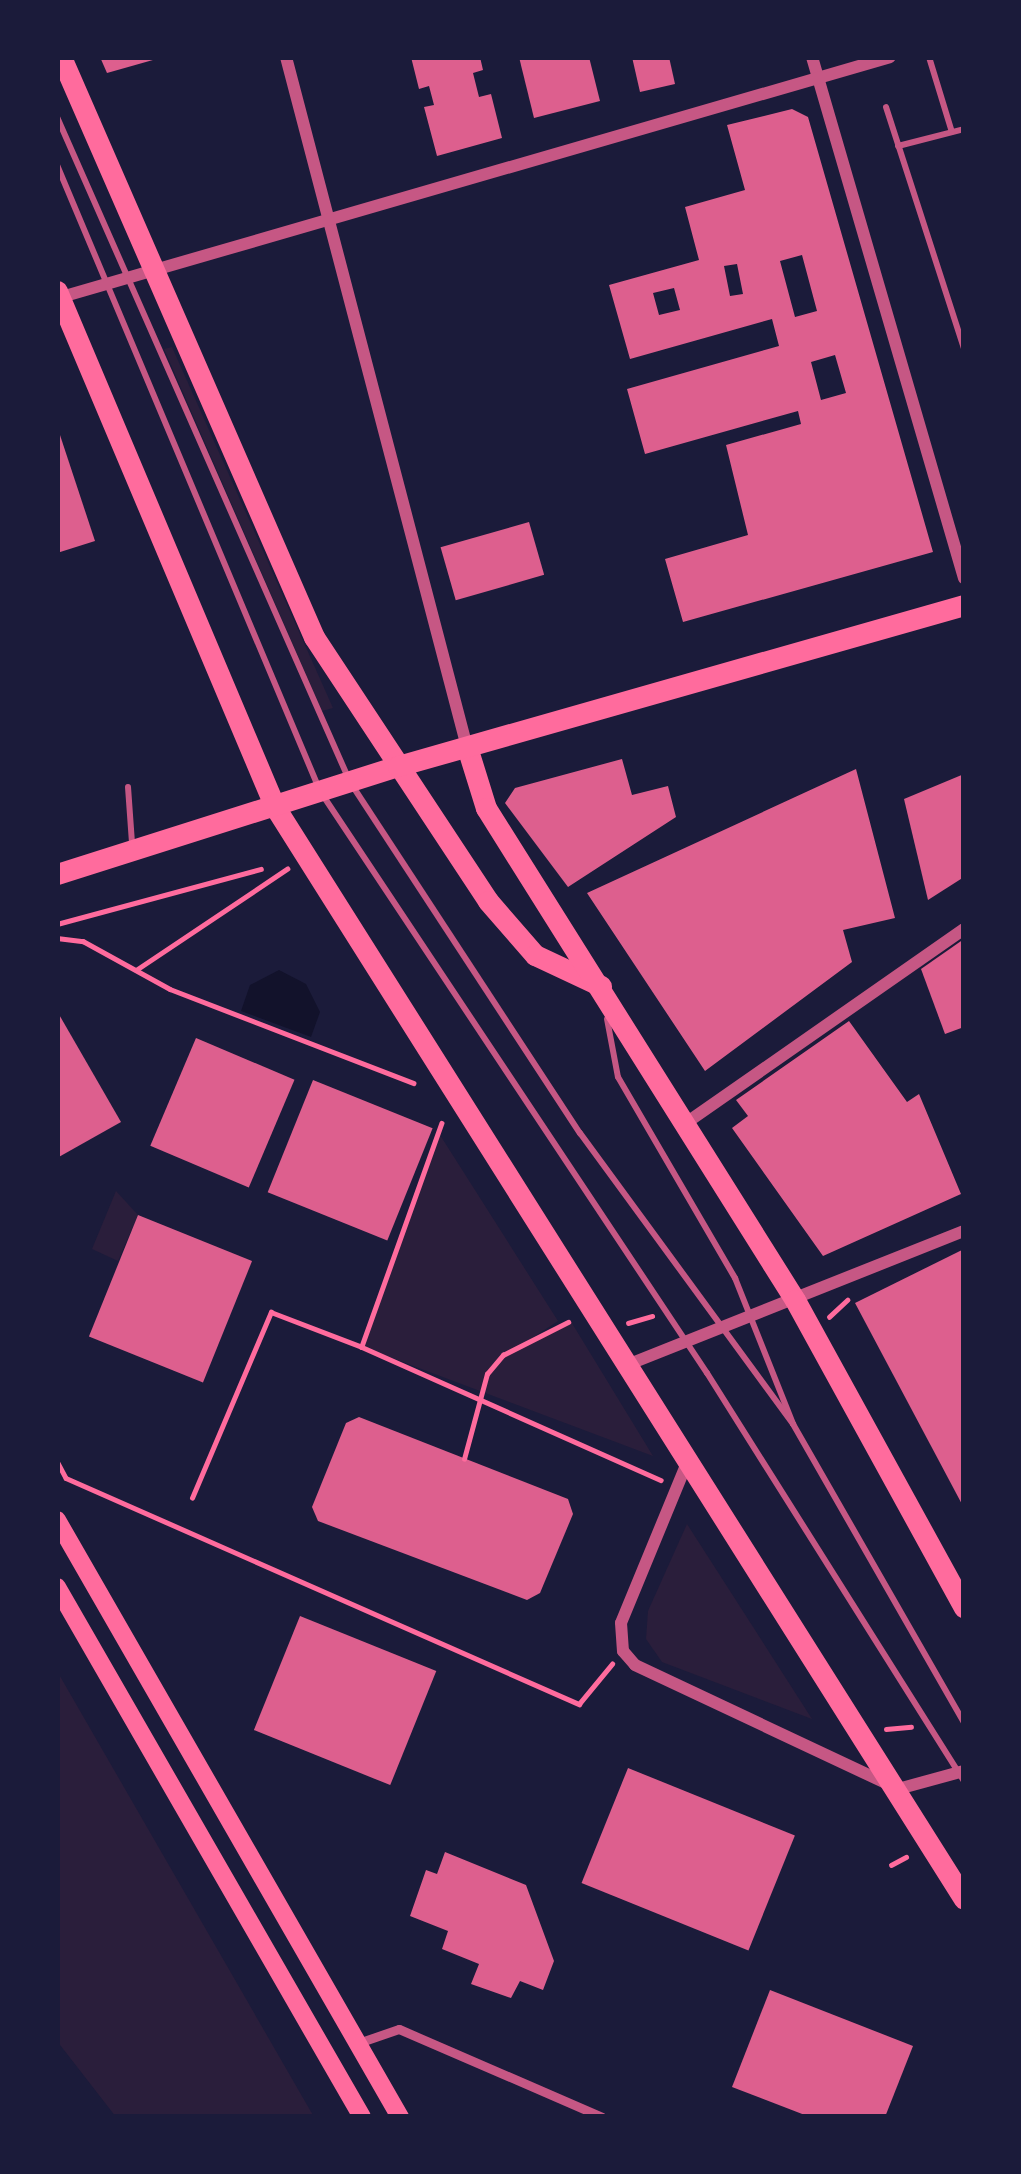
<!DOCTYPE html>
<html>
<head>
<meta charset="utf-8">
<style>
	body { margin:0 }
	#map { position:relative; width:1021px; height:2174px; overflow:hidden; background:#1b1b3a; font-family:Inter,sans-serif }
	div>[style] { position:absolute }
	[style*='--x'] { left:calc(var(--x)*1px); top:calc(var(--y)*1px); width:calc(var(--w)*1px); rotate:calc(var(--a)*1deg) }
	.green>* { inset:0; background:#2a1e3b }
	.water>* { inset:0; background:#12122b }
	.building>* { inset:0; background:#dd5f8e; transform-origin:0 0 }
	.path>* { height:4.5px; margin:-2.25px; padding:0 2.25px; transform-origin:2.25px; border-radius:2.25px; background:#ff6b9d }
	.service>* { height:6px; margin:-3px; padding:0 3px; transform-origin:3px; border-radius:3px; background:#c65784 }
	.pedestrian>* { height:9px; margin:-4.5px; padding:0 4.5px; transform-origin:4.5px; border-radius:4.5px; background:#c65784 }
	.minor>* { height:12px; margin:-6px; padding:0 6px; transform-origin:6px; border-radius:6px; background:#c65784 }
	.secondary>* { height:18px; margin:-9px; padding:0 9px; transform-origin:9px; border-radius:9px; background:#ff6b9d }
	.primary>* { height:21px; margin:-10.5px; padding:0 10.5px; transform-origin:10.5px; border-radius:10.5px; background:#ff6b9d }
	span { translate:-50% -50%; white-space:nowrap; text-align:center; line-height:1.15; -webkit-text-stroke:9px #1b1b3a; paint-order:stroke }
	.frame { position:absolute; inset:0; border:60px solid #1b1b3a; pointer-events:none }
</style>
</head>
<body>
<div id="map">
	<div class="green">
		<i style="clip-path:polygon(172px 347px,333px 708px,322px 711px,164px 349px)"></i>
		<i style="clip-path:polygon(440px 1135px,558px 1321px,509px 1353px,570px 1320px,653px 1456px,363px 1347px)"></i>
		<i style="clip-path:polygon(116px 1191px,138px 1215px,118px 1261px,92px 1249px)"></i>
		<i style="clip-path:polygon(687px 1524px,812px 1719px,662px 1662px,646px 1639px,648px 1611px)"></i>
		<i style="clip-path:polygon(57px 1671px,314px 2117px,116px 2117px,57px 2041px)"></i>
	</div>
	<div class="water">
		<i style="clip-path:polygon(279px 970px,306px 984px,320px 1012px,311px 1037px,241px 1011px,250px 985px)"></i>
	</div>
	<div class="building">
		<i style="clip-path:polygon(100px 57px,160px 57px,160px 58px,107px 73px)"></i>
		<i style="clip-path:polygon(411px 57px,480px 57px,483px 70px,473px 73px,479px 97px,491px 94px,502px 138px,437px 156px,424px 107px,434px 105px,429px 86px,419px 89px)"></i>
		<i style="clip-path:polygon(519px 57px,589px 57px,600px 101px,534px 118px)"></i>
		<i style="clip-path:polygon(632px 57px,669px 57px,675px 84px,640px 92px)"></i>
		<i style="clip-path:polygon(evenodd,792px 109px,808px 117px,933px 552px,683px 622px,665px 559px,748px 535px,726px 445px,801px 424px,798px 411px,645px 454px,627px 389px,779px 346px,772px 319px,630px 359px,609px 285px,699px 260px,685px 207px,745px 190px,727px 125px,792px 109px,802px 255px,817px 311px,795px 317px,780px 261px,802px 255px,792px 109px,737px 264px,743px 294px,730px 296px,724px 266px,737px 264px,792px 109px,674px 288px,680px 310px,659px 315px,653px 293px,674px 288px,792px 109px,835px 355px,846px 393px,821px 400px,811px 362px,835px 355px)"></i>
		<i style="clip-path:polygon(57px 426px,95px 541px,57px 553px)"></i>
		<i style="left:529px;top:522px;width:55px;height:92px;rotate:74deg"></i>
		<i style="clip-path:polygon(622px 759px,632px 795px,668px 786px,676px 817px,568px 887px,505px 803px,515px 788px)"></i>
		<i style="clip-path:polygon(856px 769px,895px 918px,843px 930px,852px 962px,705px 1071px,587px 893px)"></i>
		<i style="clip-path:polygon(964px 774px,964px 877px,928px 900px,904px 799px)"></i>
		<i style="clip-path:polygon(964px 939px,964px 1027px,945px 1034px,921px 969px)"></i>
		<i style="clip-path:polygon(57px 1011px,121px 1122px,57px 1158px)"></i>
		<i style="clip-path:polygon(849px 1021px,907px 1102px,919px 1094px,961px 1194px,823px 1256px,732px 1128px,748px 1116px,736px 1100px)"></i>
		<i style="left:196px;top:1038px;width:107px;height:117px;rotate:23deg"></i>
		<i style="left:313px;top:1080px;width:129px;height:121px;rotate:22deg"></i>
		<i style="left:138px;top:1215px;width:123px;height:131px;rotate:22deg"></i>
		<i style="clip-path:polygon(964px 1249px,964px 1508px,855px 1303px)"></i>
		<i style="clip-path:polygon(359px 1417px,568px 1499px,573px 1514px,540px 1593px,527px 1600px,318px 1521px,312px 1507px,346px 1423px)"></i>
		<i style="left:300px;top:1616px;width:147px;height:123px;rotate:22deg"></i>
		<i style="left:628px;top:1768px;width:180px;height:124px;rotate:22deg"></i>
		<i style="clip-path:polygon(445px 1852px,526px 1885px,554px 1961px,543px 1990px,520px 1981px,511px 1998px,471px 1984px,479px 1964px,442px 1949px,448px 1931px,410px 1916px,426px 1870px,437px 1874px)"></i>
		<i style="clip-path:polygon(770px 1990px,913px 2046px,885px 2117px,810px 2117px,732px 2087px)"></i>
	</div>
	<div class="path">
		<i style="--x:57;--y:924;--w:211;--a:-15.1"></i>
		<i style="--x:57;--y:938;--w:26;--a:7"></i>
		<i style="--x:83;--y:941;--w:99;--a:28.9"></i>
		<i style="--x:170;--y:989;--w:261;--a:21.1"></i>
		<i style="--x:136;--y:970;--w:182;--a:-33.8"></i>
		<i style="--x:442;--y:1123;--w:238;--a:109.7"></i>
		<i style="--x:362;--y:1347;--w:327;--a:24"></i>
		<i style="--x:829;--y:1317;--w:25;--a:-43"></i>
		<i style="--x:628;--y:1323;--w:25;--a:-16"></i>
		<i style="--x:464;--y:1459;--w:88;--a:-74.9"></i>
		<i style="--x:487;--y:1374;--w:25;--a:-50"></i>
		<i style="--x:503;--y:1355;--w:73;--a:-26.9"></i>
		<i style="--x:57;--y:1461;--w:19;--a:62"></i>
		<i style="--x:66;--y:1478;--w:561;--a:23.78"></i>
		<i style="--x:579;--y:1704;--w:52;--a:-50.5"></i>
		<i style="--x:192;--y:1498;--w:202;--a:-67"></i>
		<i style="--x:271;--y:1312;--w:97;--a:21"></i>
		<i style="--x:886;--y:1729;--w:25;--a:-5"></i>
		<i style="--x:891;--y:1865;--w:17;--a:-28"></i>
	</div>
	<div class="service">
		<i style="--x:929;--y:57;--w:78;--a:73"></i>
		<i style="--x:886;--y:107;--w:253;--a:72.1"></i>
		<i style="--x:57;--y:117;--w:727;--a:66.22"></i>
		<i style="--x:350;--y:782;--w:420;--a:56.8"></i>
		<i style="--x:580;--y:1133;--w:361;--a:53.8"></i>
		<i style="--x:898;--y:146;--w:68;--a:-14.4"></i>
		<i style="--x:57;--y:165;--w:679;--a:67.21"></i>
		<i style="--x:320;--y:791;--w:699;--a:56.38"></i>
		<i style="--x:707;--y:1373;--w:482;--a:57.8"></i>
		<i style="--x:128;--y:787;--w:56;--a:85.9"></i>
		<i style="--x:607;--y:1019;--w:59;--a:79.3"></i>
		<i style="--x:618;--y:1077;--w:233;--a:59.8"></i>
		<i style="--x:735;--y:1278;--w:157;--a:68.3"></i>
		<i style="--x:793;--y:1424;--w:344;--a:60.2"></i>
	</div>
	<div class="pedestrian">
		<i style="--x:358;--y:2043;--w:43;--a:-18.9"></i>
		<i style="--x:399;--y:2029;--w:221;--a:23.4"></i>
	</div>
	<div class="minor">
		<i style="--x:286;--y:57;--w:713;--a:75.3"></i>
		<i style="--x:812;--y:57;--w:543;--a:73.74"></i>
		<i style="--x:58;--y:298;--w:866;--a:-16.15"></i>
		<i style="--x:686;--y:1123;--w:339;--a:-34.9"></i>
		<i style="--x:632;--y:1363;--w:357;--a:-21.7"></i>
		<i style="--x:689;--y:1458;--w:178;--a:112.4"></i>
		<i style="--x:621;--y:1623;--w:28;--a:86"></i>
		<i style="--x:623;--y:1651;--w:18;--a:49"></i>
		<i style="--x:635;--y:1665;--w:291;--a:25.2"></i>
		<i style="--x:898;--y:1789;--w:68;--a:-15.3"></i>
	</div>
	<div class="secondary">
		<i style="--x:57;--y:1520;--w:689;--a:60.12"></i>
		<i style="--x:57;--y:1587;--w:611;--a:60.08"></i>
	</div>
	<div class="primary">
		<i style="--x:61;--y:57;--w:633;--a:66.43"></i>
		<i style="--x:314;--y:637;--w:316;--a:56.6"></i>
		<i style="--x:488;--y:901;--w:72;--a:49"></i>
		<i style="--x:535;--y:955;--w:73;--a:25.2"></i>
		<i style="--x:57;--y:291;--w:560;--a:67.1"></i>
		<i style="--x:275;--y:807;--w:1291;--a:57.75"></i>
		<i style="--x:467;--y:747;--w:64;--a:72.7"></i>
		<i style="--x:486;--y:808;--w:581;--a:57.87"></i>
		<i style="--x:795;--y:1300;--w:351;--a:61.2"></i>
		<i style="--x:57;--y:874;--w:358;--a:-17.6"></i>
		<i style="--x:398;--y:766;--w:588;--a:-15.88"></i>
	</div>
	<div class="frame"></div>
</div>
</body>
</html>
